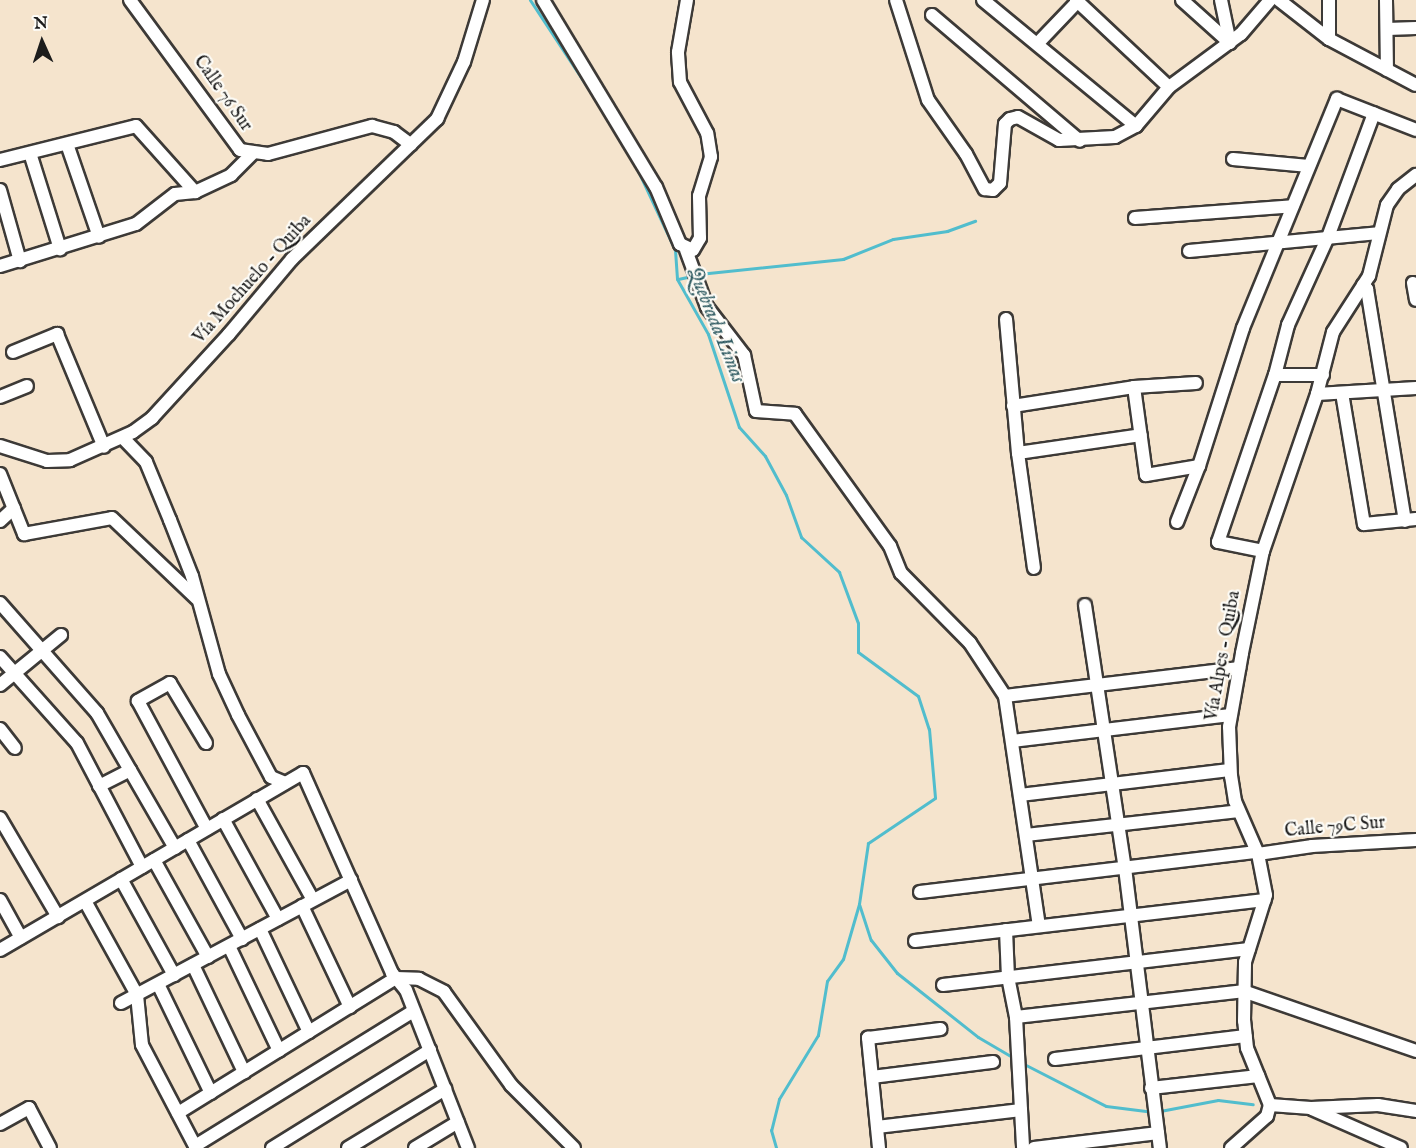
<!DOCTYPE html>
<html>
<head>
<meta charset="utf-8">
<style>
	body { margin:0 }
	#map { position:relative; width:1416px; height:1148px; overflow:hidden; background:#f5e4cd; font-family:"IM FELL English",serif }
	div>[style] { position:absolute }
	[style*='--x'] { left:calc(var(--x)*1px); top:calc(var(--y)*1px); width:calc(var(--w)*1px); rotate:calc(var(--a)*1deg) }
	.stream>* { height:3px; margin:-1.5px; padding:0 1.5px; transform-origin:1.5px; border-radius:1.5px; background:#51bdcd }
	.roads { filter:drop-shadow(2px 0 #3d3a37) drop-shadow(-2px 0 #3d3a37) drop-shadow(0 2px #3d3a37) drop-shadow(0 -2px #3d3a37) }
	.minor>* { height:12px; margin:-6px; padding:0 6px; transform-origin:6px; border-radius:6px; background:#fff }
	span { translate:-50% -50%; white-space:nowrap; text-align:center; line-height:1.15; -webkit-text-stroke:4.5px #fdfcf7; paint-order:stroke }
	.street-label { font-size:18px; color:#1c1c1c }
	.water-label { font-size:20px; color:#315c63; font-style:italic }
	.north { position:absolute; left:12px; top:12px; width:60px; height:60px; -webkit-text-stroke:4px #fdfcf7; paint-order:stroke; rotate:357deg; font-size:16px; font-weight:700; line-height:24px; text-align:center; color:#1c1c1c }
	.north::after { content:''; display:block; margin:auto; width:21px; height:27px; background:#1c1c1c; clip-path:polygon(50% 0,100% 100%,50% 72%,0 100%) }
</style>
</head>
<body>
<div id="map">
	<div class="stream">
		<i style="--x:530;--y:0;--w:131;--a:56.6"></i>
		<i style="--x:633;--y:160;--w:99;--a:65"></i>
		<i style="--x:675;--y:250;--w:29;--a:86"></i>
		<i style="--x:677;--y:279;--w:63;--a:60.6"></i>
		<i style="--x:708;--y:334;--w:98;--a:71.6"></i>
		<i style="--x:739;--y:427;--w:39;--a:48"></i>
		<i style="--x:765;--y:456;--w:44;--a:61.7"></i>
		<i style="--x:786;--y:495;--w:45;--a:70.3"></i>
		<i style="--x:801;--y:537;--w:52;--a:42.6"></i>
		<i style="--x:839;--y:572;--w:54;--a:69.6"></i>
		<i style="--x:858;--y:623;--w:29;--a:90"></i>
		<i style="--x:858;--y:652;--w:74;--a:36.3"></i>
		<i style="--x:918;--y:696;--w:35;--a:72"></i>
		<i style="--x:929;--y:729;--w:69;--a:85"></i>
		<i style="--x:935;--y:798;--w:81;--a:146.1"></i>
		<i style="--x:868;--y:843;--w:62;--a:98.4"></i>
		<i style="--x:859;--y:904;--w:57;--a:106.2"></i>
		<i style="--x:843;--y:959;--w:27;--a:126"></i>
		<i style="--x:827;--y:981;--w:55;--a:99.5"></i>
		<i style="--x:818;--y:1035;--w:75;--a:121.4"></i>
		<i style="--x:779;--y:1099;--w:32;--a:104"></i>
		<i style="--x:771;--y:1130;--w:19;--a:74"></i>
		<i style="--x:699;--y:274;--w:145;--a:-5.9"></i>
		<i style="--x:843;--y:259;--w:54;--a:-21.8"></i>
		<i style="--x:893;--y:239;--w:55;--a:-8.4"></i>
		<i style="--x:947;--y:231;--w:30;--a:-20"></i>
		<i style="--x:678;--y:279;--w:14;--a:-12"></i>
		<i style="--x:859;--y:904;--w:38;--a:72"></i>
		<i style="--x:871;--y:940;--w:42;--a:51.8"></i>
		<i style="--x:897;--y:973;--w:103;--a:38.3"></i>
		<i style="--x:978;--y:1037;--w:42;--a:30.3"></i>
		<i style="--x:1022;--y:1063;--w:94;--a:27.1"></i>
		<i style="--x:1106;--y:1106;--w:48;--a:7.1"></i>
		<i style="--x:1160;--y:1111;--w:59;--a:-10.7"></i>
		<i style="--x:1218;--y:1100;--w:35;--a:7"></i>
	</div>
	<div class="roads">
		<div class="minor">
			<i style="--x:130;--y:0;--w:186;--a:53.7"></i>
			<i style="--x:240;--y:150;--w:28;--a:8"></i>
			<i style="--x:268;--y:154;--w:108;--a:-15.1"></i>
			<i style="--x:372;--y:126;--w:23;--a:15"></i>
			<i style="--x:394;--y:132;--w:21;--a:37"></i>
			<i style="--x:543;--y:0;--w:218;--a:58.9"></i>
			<i style="--x:656;--y:187;--w:62;--a:67.2"></i>
			<i style="--x:680;--y:244;--w:14;--a:25"></i>
			<i style="--x:693;--y:250;--w:14;--a:-60"></i>
			<i style="--x:700;--y:238;--w:42;--a:-91.4"></i>
			<i style="--x:699;--y:196;--w:41;--a:-72.9"></i>
			<i style="--x:711;--y:157;--w:24;--a:-99"></i>
			<i style="--x:707;--y:133;--w:58;--a:-117.9"></i>
			<i style="--x:680;--y:82;--w:30;--a:-94"></i>
			<i style="--x:678;--y:52;--w:53;--a:-80.2"></i>
			<i style="--x:896;--y:0;--w:105;--a:72.3"></i>
			<i style="--x:928;--y:100;--w:66;--a:54.9"></i>
			<i style="--x:966;--y:154;--w:40;--a:62"></i>
			<i style="--x:985;--y:189;--w:8;--a:7"></i>
			<i style="--x:993;--y:190;--w:10;--a:-45"></i>
			<i style="--x:1000;--y:183;--w:59;--a:-85.2"></i>
			<i style="--x:1005;--y:124;--w:7;--a:-45"></i>
			<i style="--x:1010;--y:119;--w:8;--a:-14"></i>
			<i style="--x:1018;--y:117;--w:47;--a:29.3"></i>
			<i style="--x:1059;--y:140;--w:56;--a:-3.1"></i>
			<i style="--x:1115;--y:137;--w:24;--a:-28"></i>
			<i style="--x:1136;--y:126;--w:51;--a:-49.8"></i>
			<i style="--x:1169;--y:87;--w:89;--a:-36.4"></i>
			<i style="--x:1241;--y:34;--w:45;--a:-49.5"></i>
			<i style="--x:983;--y:0;--w:198;--a:39.5"></i>
			<i style="--x:1076;--y:0;--w:127;--a:43.1"></i>
			<i style="--x:1182;--y:0;--w:64;--a:41.9"></i>
			<i style="--x:1221;--y:0;--w:44;--a:78.2"></i>
			<i style="--x:1279;--y:0;--w:63;--a:38"></i>
			<i style="--x:1329;--y:39;--w:98;--a:27.9"></i>
			<i style="--x:1329;--y:0;--w:39;--a:90"></i>
			<i style="--x:1386;--y:0;--w:70;--a:89.2"></i>
			<i style="--x:932;--y:15;--w:194;--a:40.4"></i>
			<i style="--x:1387;--y:29;--w:29;--a:-2"></i>
			<i style="--x:1038;--y:43;--w:59;--a:-46.4"></i>
			<i style="--x:67;--y:144;--w:98;--a:71"></i>
			<i style="--x:30;--y:153;--w:101;--a:72.6"></i>
			<i style="--x:1233;--y:159;--w:76;--a:5.3"></i>
			<i style="--x:0;--y:160;--w:140;--a:-14"></i>
			<i style="--x:136;--y:126;--w:89;--a:48.2"></i>
			<i style="--x:0;--y:190;--w:74;--a:74.3"></i>
			<i style="--x:1135;--y:218;--w:158;--a:-4.3"></i>
			<i style="--x:686;--y:250;--w:61;--a:69.8"></i>
			<i style="--x:707;--y:307;--w:61;--a:52.4"></i>
			<i style="--x:744;--y:355;--w:57;--a:77.9"></i>
			<i style="--x:756;--y:411;--w:39;--a:4"></i>
			<i style="--x:795;--y:414;--w:163;--a:54.3"></i>
			<i style="--x:890;--y:546;--w:29;--a:68"></i>
			<i style="--x:901;--y:573;--w:98;--a:45.4"></i>
			<i style="--x:970;--y:643;--w:64;--a:56.6"></i>
			<i style="--x:1005;--y:696;--w:232;--a:81.6"></i>
			<i style="--x:1189;--y:251;--w:190;--a:-5.4"></i>
			<i style="--x:0;--y:266;--w:142;--a:-17.2"></i>
			<i style="--x:136;--y:224;--w:49;--a:-37.6"></i>
			<i style="--x:175;--y:194;--w:20;--a:-6"></i>
			<i style="--x:195;--y:192;--w:40;--a:-25"></i>
			<i style="--x:231;--y:175;--w:30;--a:-45"></i>
			<i style="--x:1413;--y:283;--w:17;--a:80"></i>
			<i style="--x:1363;--y:285;--w:6;--a:45"></i>
			<i style="--x:1367;--y:289;--w:235;--a:80.7"></i>
			<i style="--x:1006;--y:319;--w:135;--a:84.9"></i>
			<i style="--x:1018;--y:453;--w:116;--a:82.1"></i>
			<i style="--x:13;--y:352;--w:48;--a:-22.2"></i>
			<i style="--x:57;--y:334;--w:122;--a:67.4"></i>
			<i style="--x:1275;--y:375;--w:48;--a:0"></i>
			<i style="--x:1134;--y:387;--w:89;--a:82.2"></i>
			<i style="--x:1146;--y:475;--w:54;--a:-9.6"></i>
			<i style="--x:1199;--y:466;--w:145;--a:-72.3"></i>
			<i style="--x:1243;--y:328;--w:248;--a:-67.7"></i>
			<i style="--x:1337;--y:99;--w:85;--a:21.4"></i>
			<i style="--x:1342;--y:393;--w:133;--a:80.5"></i>
			<i style="--x:1364;--y:524;--w:52;--a:-5.5"></i>
			<i style="--x:1317;--y:394;--w:99;--a:-3.5"></i>
			<i style="--x:0;--y:397;--w:29;--a:-22"></i>
			<i style="--x:1013;--y:406;--w:122;--a:-8.9"></i>
			<i style="--x:1134;--y:387;--w:62;--a:-3.7"></i>
			<i style="--x:123;--y:438;--w:33;--a:46"></i>
			<i style="--x:146;--y:462;--w:63;--a:67.5"></i>
			<i style="--x:170;--y:520;--w:60;--a:68.6"></i>
			<i style="--x:192;--y:576;--w:102;--a:74.6"></i>
			<i style="--x:219;--y:674;--w:45;--a:65.1"></i>
			<i style="--x:238;--y:715;--w:70;--a:62"></i>
			<i style="--x:271;--y:777;--w:15;--a:23"></i>
			<i style="--x:0;--y:446;--w:49;--a:17.7"></i>
			<i style="--x:47;--y:461;--w:23;--a:-2"></i>
			<i style="--x:70;--y:460;--w:69;--a:-24"></i>
			<i style="--x:133;--y:432;--w:24;--a:-36"></i>
			<i style="--x:152;--y:418;--w:114;--a:-47.5"></i>
			<i style="--x:229;--y:334;--w:98;--a:-50"></i>
			<i style="--x:292;--y:259;--w:202;--a:-44"></i>
			<i style="--x:437;--y:119;--w:63;--a:-64.7"></i>
			<i style="--x:464;--y:62;--w:65;--a:-73"></i>
			<i style="--x:1018;--y:453;--w:124;--a:-8.3"></i>
			<i style="--x:0;--y:474;--w:65;--a:68.2"></i>
			<i style="--x:24;--y:534;--w:89;--a:-10.3"></i>
			<i style="--x:112;--y:518;--w:117;--a:43.6"></i>
			<i style="--x:0;--y:521;--w:19;--a:-43"></i>
			<i style="--x:1177;--y:522;--w:60;--a:-68.6"></i>
			<i style="--x:1263;--y:551;--w:46;--a:-168.7"></i>
			<i style="--x:1218;--y:542;--w:176;--a:-71.2"></i>
			<i style="--x:1275;--y:375;--w:52;--a:-75.4"></i>
			<i style="--x:1288;--y:325;--w:97;--a:-65.6"></i>
			<i style="--x:1328;--y:237;--w:132;--a:-69.6"></i>
			<i style="--x:0;--y:603;--w:147;--a:48.6"></i>
			<i style="--x:97;--y:713;--w:156;--a:60"></i>
			<i style="--x:1085;--y:605;--w:266;--a:81.4"></i>
			<i style="--x:1125;--y:868;--w:282;--a:82.9"></i>
			<i style="--x:0;--y:657;--w:115;--a:48.2"></i>
			<i style="--x:77;--y:743;--w:140;--a:62.3"></i>
			<i style="--x:0;--y:685;--w:79;--a:-39.3"></i>
			<i style="--x:1005;--y:696;--w:236;--a:-6.8"></i>
			<i style="--x:0;--y:729;--w:24;--a:52"></i>
			<i style="--x:1012;--y:741;--w:220;--a:-6.8"></i>
			<i style="--x:206;--y:743;--w:70;--a:-121"></i>
			<i style="--x:170;--y:683;--w:37;--a:151"></i>
			<i style="--x:138;--y:701;--w:145;--a:61.7"></i>
			<i style="--x:99;--y:786;--w:35;--a:-27"></i>
			<i style="--x:1020;--y:795;--w:211;--a:-6.8"></i>
			<i style="--x:257;--y:799;--w:115;--a:61"></i>
			<i style="--x:0;--y:818;--w:115;--a:59.6"></i>
			<i style="--x:223;--y:819;--w:114;--a:61.2"></i>
			<i style="--x:1026;--y:835;--w:214;--a:-6.4"></i>
			<i style="--x:188;--y:840;--w:113;--a:61.4"></i>
			<i style="--x:1258;--y:854;--w:55;--a:-8.4"></i>
			<i style="--x:1312;--y:846;--w:104;--a:-3.3"></i>
			<i style="--x:154;--y:860;--w:111;--a:60.9"></i>
			<i style="--x:121;--y:879;--w:110;--a:61.1"></i>
			<i style="--x:920;--y:892;--w:339;--a:-6.8"></i>
			<i style="--x:0;--y:900;--w:43;--a:61.1"></i>
			<i style="--x:85;--y:901;--w:107;--a:61"></i>
			<i style="--x:137;--y:995;--w:50;--a:84.3"></i>
			<i style="--x:142;--y:1045;--w:116;--a:62.3"></i>
			<i style="--x:302;--y:906;--w:112;--a:64.6"></i>
			<i style="--x:260;--y:929;--w:114;--a:64.6"></i>
			<i style="--x:1006;--y:930;--w:47;--a:87.6"></i>
			<i style="--x:1008;--y:977;--w:41;--a:78.7"></i>
			<i style="--x:1016;--y:1017;--w:131;--a:86.9"></i>
			<i style="--x:915;--y:941;--w:352;--a:-6.7"></i>
			<i style="--x:229;--y:946;--w:116;--a:64.5"></i>
			<i style="--x:0;--y:950;--w:351;--a:-30.3"></i>
			<i style="--x:303;--y:773;--w:219;--a:66"></i>
			<i style="--x:392;--y:973;--w:22;--a:51"></i>
			<i style="--x:406;--y:990;--w:170;--a:68.6"></i>
			<i style="--x:193;--y:965;--w:119;--a:64.5"></i>
			<i style="--x:158;--y:984;--w:121;--a:64.1"></i>
			<i style="--x:943;--y:985;--w:308;--a:-6.7"></i>
			<i style="--x:121;--y:1003;--w:261;--a:-28.1"></i>
			<i style="--x:1016;--y:1017;--w:228;--a:-6.5"></i>
			<i style="--x:1243;--y:991;--w:183;--a:19.1"></i>
			<i style="--x:1055;--y:1059;--w:192;--a:-6.9"></i>
			<i style="--x:872;--y:1077;--w:122;--a:-7.1"></i>
			<i style="--x:1151;--y:1088;--w:108;--a:-6.4"></i>
			<i style="--x:1270;--y:1105;--w:41;--a:4.2"></i>
			<i style="--x:1311;--y:1108;--w:67;--a:-2.6"></i>
			<i style="--x:1378;--y:1105;--w:38;--a:9"></i>
			<i style="--x:1312;--y:1109;--w:97;--a:23.7"></i>
			<i style="--x:178;--y:1113;--w:256;--a:-31.8"></i>
			<i style="--x:396;--y:978;--w:23;--a:2"></i>
			<i style="--x:419;--y:979;--w:28;--a:27"></i>
			<i style="--x:444;--y:992;--w:115;--a:54.2"></i>
			<i style="--x:511;--y:1085;--w:89;--a:45"></i>
			<i style="--x:0;--y:1124;--w:33;--a:-29"></i>
			<i style="--x:29;--y:1108;--w:45;--a:62.3"></i>
			<i style="--x:877;--y:1127;--w:145;--a:-6.7"></i>
			<i style="--x:195;--y:1146;--w:257;--a:-31.7"></i>
			<i style="--x:272;--y:1148;--w:186;--a:-31.8"></i>
			<i style="--x:348;--y:1148;--w:114;--a:-31.3"></i>
			<i style="--x:415;--y:1148;--w:50;--a:-31.2"></i>
			<i style="--x:879;--y:1148;--w:111;--a:-95.7"></i>
			<i style="--x:868;--y:1038;--w:73;--a:-7.1"></i>
			<i style="--x:1034;--y:1148;--w:125;--a:-6.9"></i>
			<i style="--x:1231;--y:1148;--w:48;--a:-41.6"></i>
			<i style="--x:1267;--y:1116;--w:11;--a:-75"></i>
			<i style="--x:1270;--y:1105;--w:61;--a:-112"></i>
			<i style="--x:1247;--y:1048;--w:27;--a:-96"></i>
			<i style="--x:1244;--y:1021;--w:59;--a:-89"></i>
			<i style="--x:1245;--y:962;--w:70;--a:-72.6"></i>
			<i style="--x:1266;--y:895;--w:42;--a:-101"></i>
			<i style="--x:1258;--y:854;--w:58;--a:-113.5"></i>
			<i style="--x:1235;--y:801;--w:25;--a:-99"></i>
			<i style="--x:1231;--y:776;--w:49;--a:-92.3"></i>
			<i style="--x:1229;--y:727;--w:75;--a:-80"></i>
			<i style="--x:1242;--y:653;--w:104;--a:-78.4"></i>
			<i style="--x:1263;--y:551;--w:166;--a:-71"></i>
			<i style="--x:1317;--y:394;--w:64;--a:-75.5"></i>
			<i style="--x:1333;--y:332;--w:67;--a:-57.3"></i>
			<i style="--x:1369;--y:276;--w:73;--a:-75.8"></i>
			<i style="--x:1387;--y:205;--w:19;--a:-55"></i>
			<i style="--x:1398;--y:189;--w:23;--a:-38"></i>
		</div>
	</div>
	<div class="street-label">
		<span style="left:222px;top:94px;rotate:55deg">Calle 76 Sur</span>
		<span style="left:253px;top:280px;rotate:-48deg">Vía Mochuelo - Quiba</span>
		<span style="left:1224px;top:656px;rotate:-80deg">Vía Alpes - Quiba</span>
		<span style="left:1335px;top:828px;rotate:-5deg">Calle 79C Sur</span>
	</div>
	<div class="water-label">
		<span style="left:716px;top:325px;rotate:68deg">Quebrada Limas</span>
	</div>
	<div class="north">N</div>
</div>
</body>
</html>
